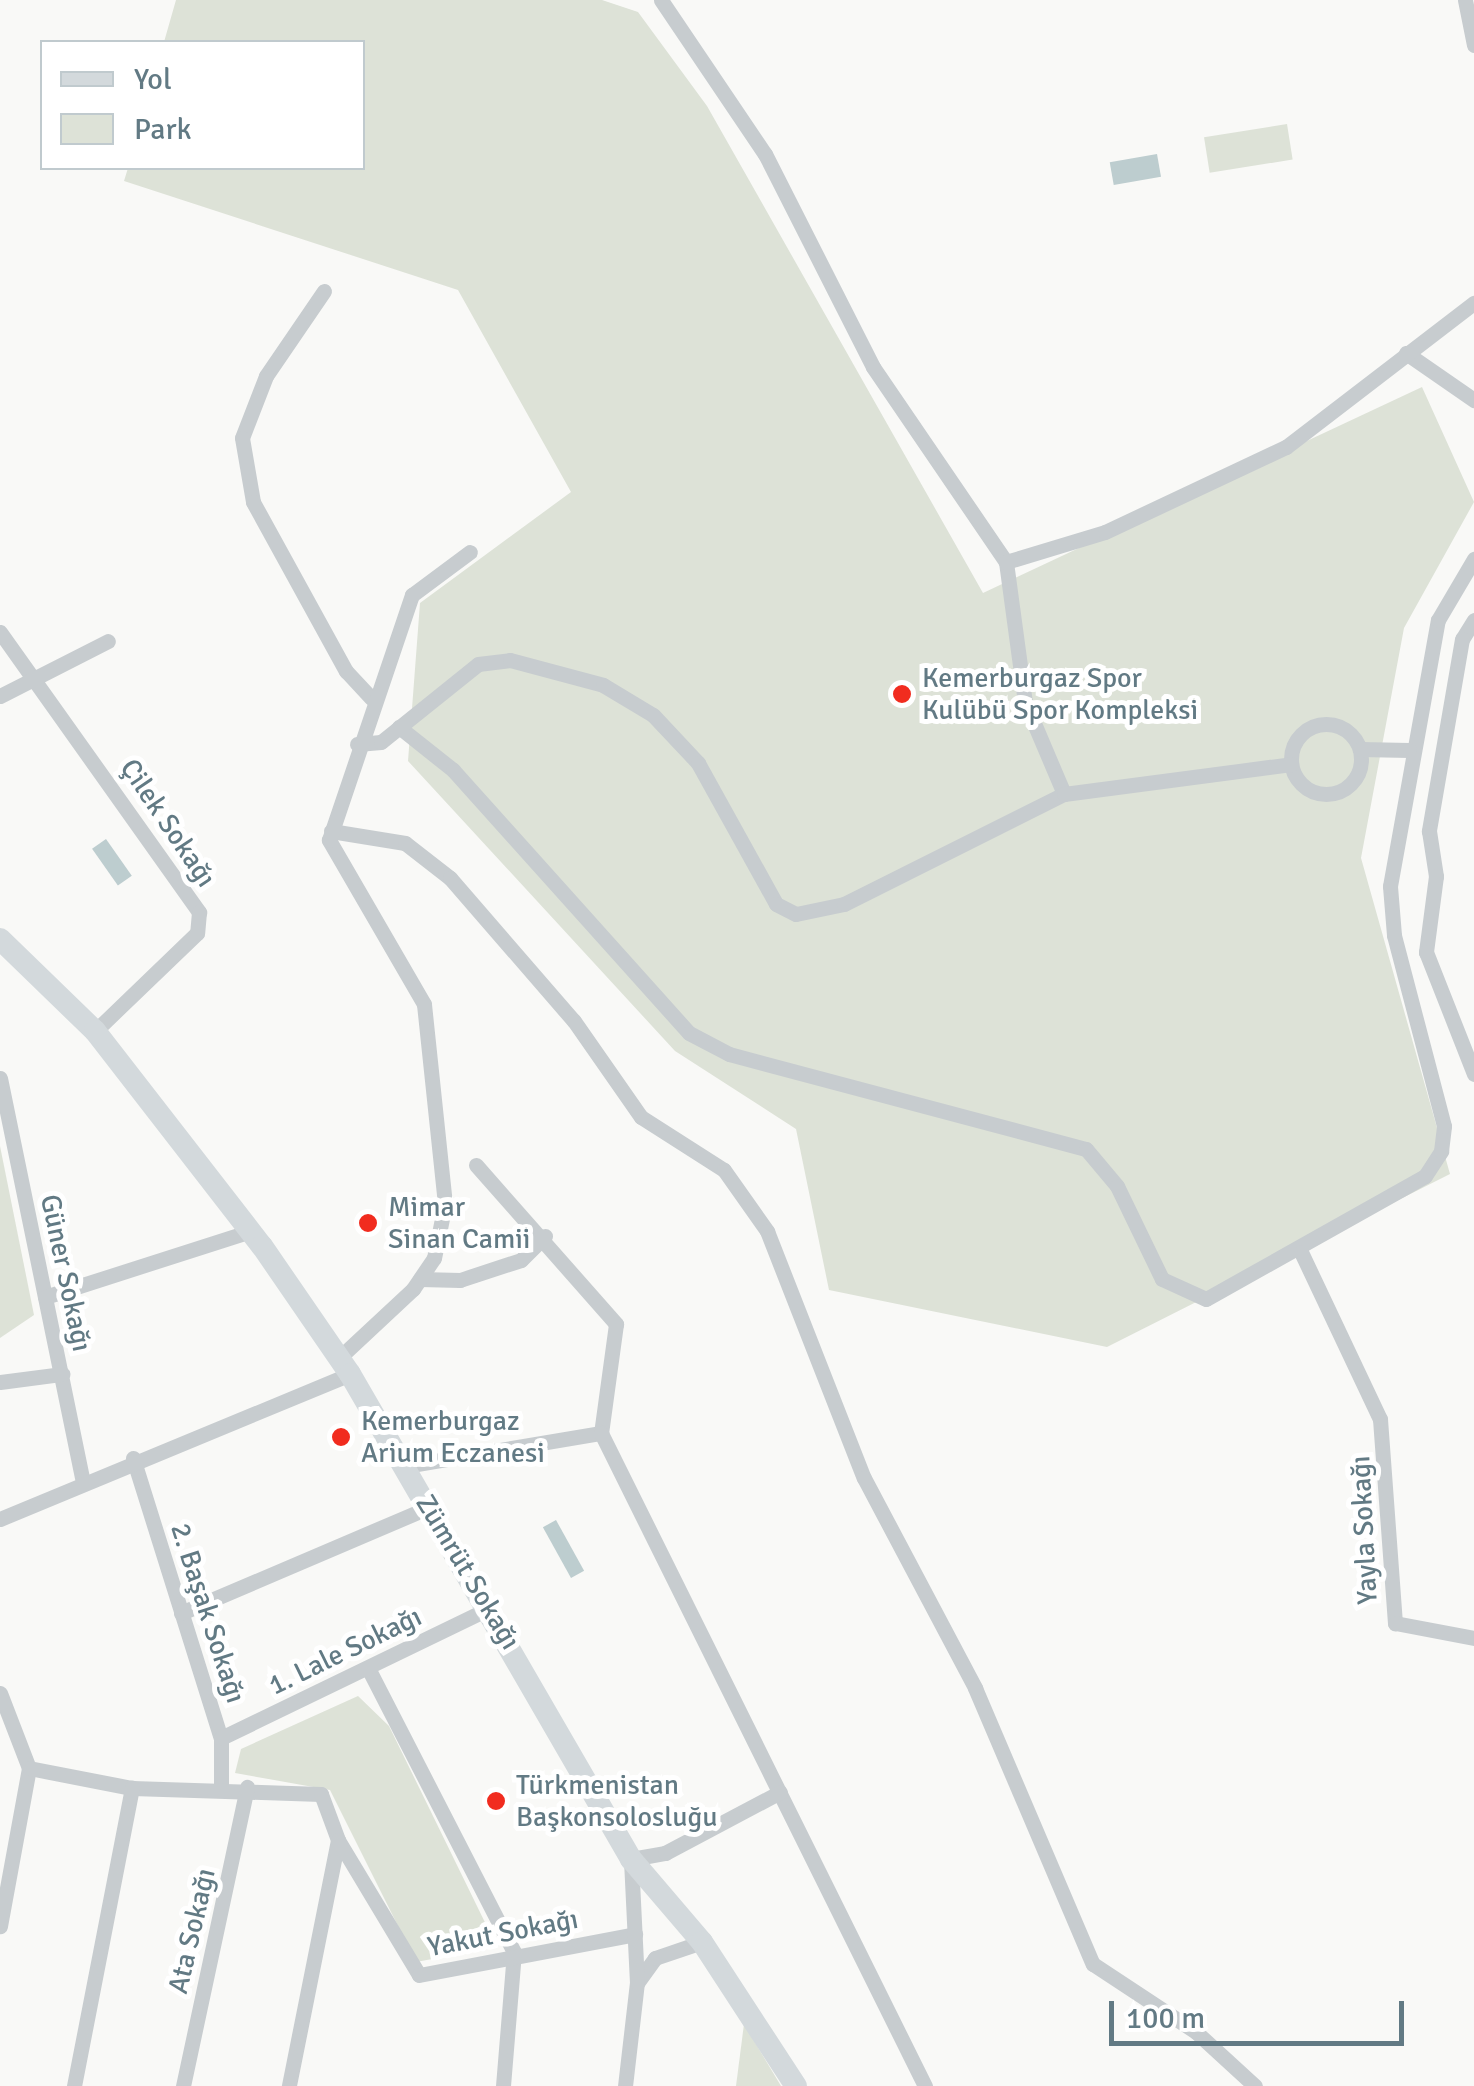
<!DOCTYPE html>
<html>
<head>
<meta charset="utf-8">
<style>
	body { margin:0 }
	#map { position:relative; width:1474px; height:2086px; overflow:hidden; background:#f9f9f7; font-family:Signika,sans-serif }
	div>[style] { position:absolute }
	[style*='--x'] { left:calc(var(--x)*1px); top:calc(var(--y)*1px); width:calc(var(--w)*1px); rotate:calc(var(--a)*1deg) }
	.green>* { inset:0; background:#dde2d7; transform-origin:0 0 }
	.water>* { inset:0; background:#bdcdcf; transform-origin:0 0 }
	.street>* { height:15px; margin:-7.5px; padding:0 7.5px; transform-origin:7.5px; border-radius:7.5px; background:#c7cccf }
	.street>.ring { margin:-7.5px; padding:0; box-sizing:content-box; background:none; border:15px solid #c7cccf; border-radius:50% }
	.secondary>* { height:22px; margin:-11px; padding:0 11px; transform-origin:11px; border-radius:11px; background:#d3d9dc }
	.dots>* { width:28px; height:28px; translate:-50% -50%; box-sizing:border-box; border:5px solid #fff; border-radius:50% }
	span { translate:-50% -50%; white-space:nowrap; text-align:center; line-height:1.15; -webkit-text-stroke:10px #fff; paint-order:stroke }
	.poi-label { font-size:28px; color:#627a84 }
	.left { translate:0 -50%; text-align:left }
	.street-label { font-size:28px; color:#627a84 }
	.legend { position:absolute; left:40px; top:40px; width:325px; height:130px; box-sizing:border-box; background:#fff; border:2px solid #c0cace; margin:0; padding:12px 18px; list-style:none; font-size:30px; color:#627a84 }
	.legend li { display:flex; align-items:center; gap:20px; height:50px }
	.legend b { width:50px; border:2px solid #c0cace }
	.scale { position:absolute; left:1109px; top:2001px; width:295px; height:45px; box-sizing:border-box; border:5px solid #627a84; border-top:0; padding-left:12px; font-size:30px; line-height:35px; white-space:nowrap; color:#627a84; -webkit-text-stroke:8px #fff; paint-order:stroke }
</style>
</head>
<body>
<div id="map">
	<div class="green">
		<i style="clip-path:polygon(176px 0,602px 0,638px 12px,707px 106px,983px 593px,1422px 387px,1474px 502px,1404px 628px,1361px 858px,1450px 1174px,1107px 1347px,829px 1290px,796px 1129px,675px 1051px,408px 761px,420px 603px,571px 492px,458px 290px,124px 181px,128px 168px,362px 168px,362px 42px,164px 42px)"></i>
		<i style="left:1287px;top:124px;width:36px;height:84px;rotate:81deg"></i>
		<i style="clip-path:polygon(0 1146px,34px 1315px,0 1338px)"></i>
		<i style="clip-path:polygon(358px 1696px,389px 1726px,497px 1947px,416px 1962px,330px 1790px,235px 1773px,241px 1749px)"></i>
		<i style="clip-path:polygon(744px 2024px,781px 2086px,736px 2086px)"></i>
	</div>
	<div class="water">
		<i style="left:1157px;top:154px;width:23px;height:48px;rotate:80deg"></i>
		<i style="left:106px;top:839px;width:45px;height:17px;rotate:55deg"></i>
		<i style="left:556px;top:1520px;width:58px;height:15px;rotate:61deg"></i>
	</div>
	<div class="street">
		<i style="--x:661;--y:0;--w:186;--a:56"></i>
		<i style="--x:765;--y:154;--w:239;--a:63.1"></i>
		<i style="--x:873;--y:367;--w:236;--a:55.7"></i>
		<i style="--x:1006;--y:562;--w:141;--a:82.3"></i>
		<i style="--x:1025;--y:702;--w:100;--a:67"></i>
		<i style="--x:1465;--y:0;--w:46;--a:78.7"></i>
		<i style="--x:324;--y:291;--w:103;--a:124.3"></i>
		<i style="--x:266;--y:376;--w:66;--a:111.2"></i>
		<i style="--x:242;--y:438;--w:65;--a:80.2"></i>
		<i style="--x:253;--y:502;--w:193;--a:61.2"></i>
		<i style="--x:346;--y:671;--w:37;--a:47"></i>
		<i style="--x:1406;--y:353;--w:83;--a:34.7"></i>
		<i style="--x:1006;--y:562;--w:103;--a:-16.9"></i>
		<i style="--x:1105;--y:532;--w:200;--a:-25.2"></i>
		<i style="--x:1286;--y:447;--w:237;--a:-37.5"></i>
		<i style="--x:1474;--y:620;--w:22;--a:122"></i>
		<i style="--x:1462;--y:639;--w:195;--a:99.8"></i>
		<i style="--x:1429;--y:831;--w:46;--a:81.2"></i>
		<i style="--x:1436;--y:876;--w:77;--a:97.5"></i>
		<i style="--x:1426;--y:952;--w:131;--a:68.5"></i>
		<i style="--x:0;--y:632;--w:344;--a:54.6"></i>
		<i style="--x:199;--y:912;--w:21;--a:95"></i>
		<i style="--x:197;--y:933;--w:141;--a:136.1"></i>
		<i style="--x:0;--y:696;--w:121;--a:-27"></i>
		<i class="ring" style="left:1291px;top:724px;width:55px;height:55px"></i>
		<i style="--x:399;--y:727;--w:69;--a:38.5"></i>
		<i style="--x:453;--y:770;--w:353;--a:48.1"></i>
		<i style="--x:689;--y:1033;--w:45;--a:27.7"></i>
		<i style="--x:729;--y:1054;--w:369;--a:14.9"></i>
		<i style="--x:1086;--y:1149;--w:48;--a:50"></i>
		<i style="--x:1117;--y:1186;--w:103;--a:64.2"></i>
		<i style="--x:1162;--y:1279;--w:48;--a:24.4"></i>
		<i style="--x:1206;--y:1299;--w:251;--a:-29.3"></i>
		<i style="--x:1425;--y:1176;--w:30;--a:-57"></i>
		<i style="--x:1441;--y:1151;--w:25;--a:-83"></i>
		<i style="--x:1444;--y:1126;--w:197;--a:-104.7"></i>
		<i style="--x:1394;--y:935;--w:49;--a:-94.7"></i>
		<i style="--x:1390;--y:886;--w:270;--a:-79.8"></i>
		<i style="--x:1438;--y:620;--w:71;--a:-59.5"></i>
		<i style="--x:357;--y:744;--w:24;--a:-5"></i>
		<i style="--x:381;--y:742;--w:124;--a:-38.8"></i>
		<i style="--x:478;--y:664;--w:32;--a:-7"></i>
		<i style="--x:510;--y:660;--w:96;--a:15"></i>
		<i style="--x:603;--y:685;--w:58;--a:31"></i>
		<i style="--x:653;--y:715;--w:66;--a:46.8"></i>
		<i style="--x:698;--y:763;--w:161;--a:61"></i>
		<i style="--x:776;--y:904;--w:22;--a:27"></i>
		<i style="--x:796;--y:914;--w:49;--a:-11.8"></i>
		<i style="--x:844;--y:904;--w:246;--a:-26.6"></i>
		<i style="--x:1064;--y:794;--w:229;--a:-7.5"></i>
		<i style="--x:1360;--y:749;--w:49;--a:1.2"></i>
		<i style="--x:331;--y:831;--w:75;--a:9.2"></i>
		<i style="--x:405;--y:843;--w:57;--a:37.9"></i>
		<i style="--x:450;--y:878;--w:189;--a:49.1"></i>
		<i style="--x:574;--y:1021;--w:117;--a:55.1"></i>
		<i style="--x:641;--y:1117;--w:98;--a:32.6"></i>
		<i style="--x:724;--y:1170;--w:75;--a:54.8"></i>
		<i style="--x:767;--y:1231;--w:265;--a:68.6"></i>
		<i style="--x:864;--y:1478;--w:238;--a:62.1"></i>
		<i style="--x:975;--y:1688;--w:300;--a:66.9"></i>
		<i style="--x:1093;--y:1964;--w:123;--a:33.4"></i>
		<i style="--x:1196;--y:2032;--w:80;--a:42.5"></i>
		<i style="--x:0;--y:1078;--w:408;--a:78.4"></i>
		<i style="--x:476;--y:1165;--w:212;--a:48.6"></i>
		<i style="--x:616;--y:1324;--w:110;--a:97.8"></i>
		<i style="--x:1301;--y:1252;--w:185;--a:64.7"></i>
		<i style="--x:1380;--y:1419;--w:205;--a:85.8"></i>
		<i style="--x:1395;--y:1623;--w:80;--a:10.8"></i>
		<i style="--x:420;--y:1279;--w:40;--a:1.4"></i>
		<i style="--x:460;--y:1280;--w:64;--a:-18.2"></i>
		<i style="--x:521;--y:1260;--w:34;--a:-45"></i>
		<i style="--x:45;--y:1297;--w:215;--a:-17.8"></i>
		<i style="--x:339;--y:1358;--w:101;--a:-43"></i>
		<i style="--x:413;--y:1289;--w:37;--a:-56"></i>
		<i style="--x:434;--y:1258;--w:55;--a:-78.5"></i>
		<i style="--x:445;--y:1204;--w:201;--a:-96"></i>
		<i style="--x:424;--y:1004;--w:190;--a:-120.1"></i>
		<i style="--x:329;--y:840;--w:259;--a:-71.3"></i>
		<i style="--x:412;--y:595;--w:72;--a:-36.6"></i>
		<i style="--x:0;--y:1382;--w:63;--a:-7.4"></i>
		<i style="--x:133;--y:1458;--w:294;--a:72.6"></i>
		<i style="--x:221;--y:1738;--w:47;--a:90"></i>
		<i style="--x:405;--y:1466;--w:199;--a:-9.6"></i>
		<i style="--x:601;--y:1433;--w:729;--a:63.61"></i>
		<i style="--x:0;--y:1519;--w:379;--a:-22.5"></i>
		<i style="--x:181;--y:1613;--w:270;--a:-23.1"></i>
		<i style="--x:368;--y:1668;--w:319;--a:62.8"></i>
		<i style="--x:514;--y:1952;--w:134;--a:94.7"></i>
		<i style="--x:0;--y:1693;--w:80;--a:68.9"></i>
		<i style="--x:29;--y:1768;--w:161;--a:100.4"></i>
		<i style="--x:221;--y:1738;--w:299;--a:-25.8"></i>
		<i style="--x:29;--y:1768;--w:105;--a:11"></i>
		<i style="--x:132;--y:1788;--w:189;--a:1.8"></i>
		<i style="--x:321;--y:1794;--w:49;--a:69.7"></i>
		<i style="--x:338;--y:1840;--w:251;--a:101.3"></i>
		<i style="--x:338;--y:1840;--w:157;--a:59"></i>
		<i style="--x:419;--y:1975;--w:220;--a:-10.7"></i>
		<i style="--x:637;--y:1983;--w:31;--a:-54"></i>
		<i style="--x:655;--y:1958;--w:50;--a:-18.8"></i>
		<i style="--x:74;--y:2086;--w:304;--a:-79"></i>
		<i style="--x:183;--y:2086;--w:306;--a:-77.9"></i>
		<i style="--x:625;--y:2086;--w:104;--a:-83.4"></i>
		<i style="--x:637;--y:1983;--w:124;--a:-92.8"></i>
		<i style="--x:631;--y:1859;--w:35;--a:-10"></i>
		<i style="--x:665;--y:1853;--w:130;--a:-27.9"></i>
	</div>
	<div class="secondary">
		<i style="--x:0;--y:939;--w:132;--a:44.1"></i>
		<i style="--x:95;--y:1031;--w:272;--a:52.2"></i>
		<i style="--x:262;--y:1246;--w:155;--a:55.5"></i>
		<i style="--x:350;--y:1374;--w:561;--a:59.91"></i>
		<i style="--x:631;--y:1859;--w:109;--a:49.5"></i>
		<i style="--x:702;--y:1942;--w:172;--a:56.9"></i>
	</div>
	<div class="dots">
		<i style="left:902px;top:694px;background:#f12c1f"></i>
		<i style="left:368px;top:1223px;background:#f12c1f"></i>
		<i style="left:341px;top:1437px;background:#f12c1f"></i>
		<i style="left:496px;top:1801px;background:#f12c1f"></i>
	</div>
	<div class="poi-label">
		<span class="left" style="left:922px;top:694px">Kemerburgaz Spor<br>Kulübü Spor Kompleksi</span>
		<span class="left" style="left:388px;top:1223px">Mimar<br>Sinan Camii</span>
		<span class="left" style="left:361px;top:1437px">Kemerburgaz<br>Arium Eczanesi</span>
		<span class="left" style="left:516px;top:1801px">Türkmenistan<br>Başkonsolosluğu</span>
	</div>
	<div class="street-label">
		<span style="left:168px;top:823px;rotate:56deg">Çilek Sokağı</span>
		<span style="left:66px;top:1273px;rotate:78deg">Güner Sokağı</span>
		<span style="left:1364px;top:1530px;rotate:-93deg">Yayla Sokağı</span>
		<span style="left:468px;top:1572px;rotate:59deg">Zümrüt Sokağı</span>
		<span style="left:208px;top:1613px;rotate:72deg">2. Başak Sokağı</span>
		<span style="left:345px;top:1651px;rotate:-26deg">1. Lale Sokağı</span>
		<span style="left:192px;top:1931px;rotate:-77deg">Ata Sokağı</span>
		<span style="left:503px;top:1933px;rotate:-11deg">Yakut Sokağı</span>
	</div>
	<ul class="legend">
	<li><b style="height:12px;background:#d3d9dc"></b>Yol</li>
	<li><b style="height:28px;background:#dde2d7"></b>Park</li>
	</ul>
	<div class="scale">100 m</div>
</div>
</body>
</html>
